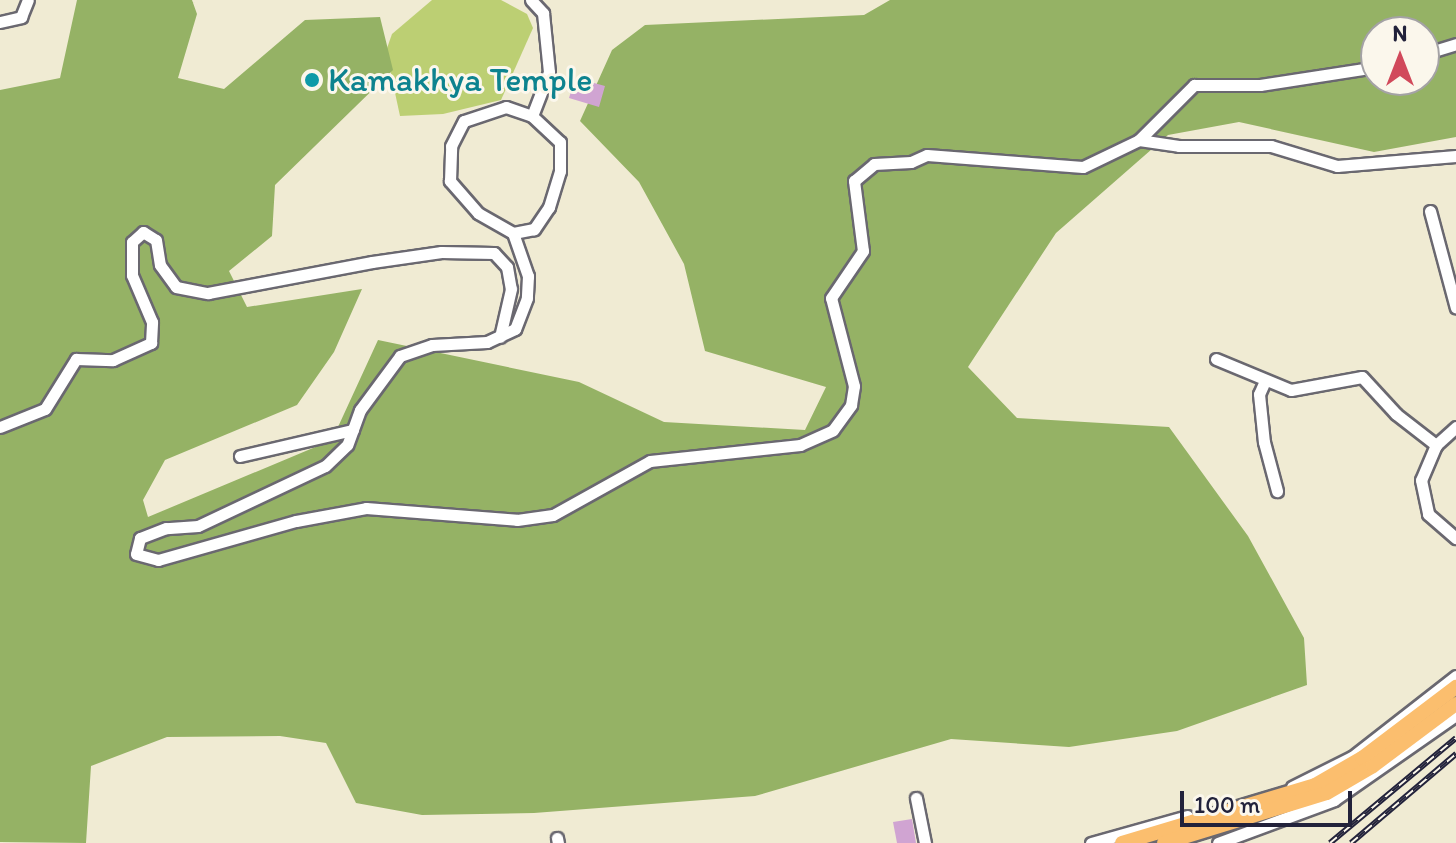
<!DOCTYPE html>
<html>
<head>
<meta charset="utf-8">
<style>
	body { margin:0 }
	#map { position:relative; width:1456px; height:843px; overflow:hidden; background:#f0ebd3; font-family:Itim,sans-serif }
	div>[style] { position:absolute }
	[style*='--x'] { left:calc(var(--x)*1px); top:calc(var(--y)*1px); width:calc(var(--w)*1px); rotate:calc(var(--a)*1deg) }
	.green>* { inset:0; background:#bccf73 }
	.forest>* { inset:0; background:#95b265 }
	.building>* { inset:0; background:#d0a4d2 }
	.roads { filter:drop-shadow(2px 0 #6a6870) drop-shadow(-2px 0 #6a6870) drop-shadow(0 2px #6a6870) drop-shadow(0 -2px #6a6870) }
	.minor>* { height:11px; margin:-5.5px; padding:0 5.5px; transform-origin:5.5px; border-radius:5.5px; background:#fff }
	.major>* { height:14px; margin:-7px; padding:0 7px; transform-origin:7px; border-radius:7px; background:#fbbe6e }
	.rail>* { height:6px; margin-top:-3px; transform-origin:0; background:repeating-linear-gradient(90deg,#fbf7ec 0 9px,#22223b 0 18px); box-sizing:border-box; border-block:2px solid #22223b }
	.dots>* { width:22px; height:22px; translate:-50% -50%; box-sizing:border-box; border:4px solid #fbf7ec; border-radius:50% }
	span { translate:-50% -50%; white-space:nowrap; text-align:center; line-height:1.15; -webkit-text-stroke:6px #fbf7ec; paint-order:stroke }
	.culture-label { font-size:34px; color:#0d838f }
	.left { translate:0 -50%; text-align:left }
	.north { position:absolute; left:1360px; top:16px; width:80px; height:80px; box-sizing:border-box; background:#fbf7ec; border:2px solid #a4a2a5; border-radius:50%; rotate:0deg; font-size:22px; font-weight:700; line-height:32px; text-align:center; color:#22223b }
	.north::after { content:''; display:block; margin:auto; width:28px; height:36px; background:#d1495b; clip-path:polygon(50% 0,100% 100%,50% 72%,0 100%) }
	.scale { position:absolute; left:1180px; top:791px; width:172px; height:36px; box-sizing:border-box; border:4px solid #22223b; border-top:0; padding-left:10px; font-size:24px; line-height:28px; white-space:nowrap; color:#22223b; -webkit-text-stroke:6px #fbf7ec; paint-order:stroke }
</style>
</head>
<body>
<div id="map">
	<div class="green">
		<i style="clip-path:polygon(432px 0,501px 0,527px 14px,533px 28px,501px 100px,443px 114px,400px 116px,386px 51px,392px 34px)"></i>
	</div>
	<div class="forest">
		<i style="clip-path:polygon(evenodd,77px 0,192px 0,197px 14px,178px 78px,224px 89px,305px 20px,380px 17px,393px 70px,275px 185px,272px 236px,229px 271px,247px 307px,362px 289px,334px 352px,297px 405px,165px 460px,143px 500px,148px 517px,332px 440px,378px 340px,579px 382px,664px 422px,805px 430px,826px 387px,705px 351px,684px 264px,639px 182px,580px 121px,612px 50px,645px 25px,864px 15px,890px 0,1456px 0,1456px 137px,1374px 152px,1239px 122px,1168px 135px,1056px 233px,968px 367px,1017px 418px,1169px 427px,1248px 536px,1304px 638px,1307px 685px,1177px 731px,1069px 747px,951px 739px,755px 796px,534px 813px,422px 815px,356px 803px,326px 743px,280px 736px,167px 737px,91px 766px,86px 843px,0 842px,0 90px,60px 78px,77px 0,1376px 32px,1424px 32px,1424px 80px,1376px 80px,1376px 32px)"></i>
	</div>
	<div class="building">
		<i style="clip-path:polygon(583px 80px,605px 86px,599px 107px,569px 98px,574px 82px,582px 84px)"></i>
		<i style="clip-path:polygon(912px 819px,916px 843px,897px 843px,893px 822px)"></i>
	</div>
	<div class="roads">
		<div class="minor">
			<i style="--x:531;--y:0;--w:18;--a:47"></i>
			<i style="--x:543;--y:13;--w:59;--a:84.2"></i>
			<i style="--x:549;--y:72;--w:47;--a:111.1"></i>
			<i style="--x:0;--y:22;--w:22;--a:-13"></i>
			<i style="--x:21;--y:17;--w:18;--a:-68"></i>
			<i style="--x:1424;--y:54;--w:34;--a:-17"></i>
			<i style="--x:506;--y:107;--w:28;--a:19"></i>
			<i style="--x:532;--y:116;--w:38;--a:43"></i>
			<i style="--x:560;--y:142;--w:29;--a:90"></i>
			<i style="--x:560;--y:171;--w:38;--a:107"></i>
			<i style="--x:549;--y:207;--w:27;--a:124"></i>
			<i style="--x:534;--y:229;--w:21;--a:169"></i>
			<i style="--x:513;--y:233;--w:40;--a:-150.3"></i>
			<i style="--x:478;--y:213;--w:43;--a:-131.2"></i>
			<i style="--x:450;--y:181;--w:35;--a:-88"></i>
			<i style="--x:451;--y:146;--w:28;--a:-63"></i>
			<i style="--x:464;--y:121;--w:44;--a:-18.4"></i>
			<i style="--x:1139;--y:140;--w:40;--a:8.5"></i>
			<i style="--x:1179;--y:146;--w:92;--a:0"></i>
			<i style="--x:1271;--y:146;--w:69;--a:16.9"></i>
			<i style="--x:1337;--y:166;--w:119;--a:-4.8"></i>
			<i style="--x:1430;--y:211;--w:100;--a:75"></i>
			<i style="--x:513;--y:233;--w:46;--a:70.8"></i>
			<i style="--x:528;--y:276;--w:22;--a:93"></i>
			<i style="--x:527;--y:298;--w:33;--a:111"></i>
			<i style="--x:515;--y:329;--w:31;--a:155"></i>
			<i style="--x:487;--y:342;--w:55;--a:176.9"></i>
			<i style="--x:432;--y:345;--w:34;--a:161"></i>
			<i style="--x:400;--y:356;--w:67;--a:126.5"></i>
			<i style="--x:360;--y:410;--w:37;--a:110"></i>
			<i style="--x:347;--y:445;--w:30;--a:136"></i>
			<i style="--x:325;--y:466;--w:140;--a:154.7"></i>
			<i style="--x:198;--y:526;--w:32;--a:176"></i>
			<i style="--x:166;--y:528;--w:28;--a:159"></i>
			<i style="--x:140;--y:538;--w:16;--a:104"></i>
			<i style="--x:136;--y:554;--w:23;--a:15"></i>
			<i style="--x:158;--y:560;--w:143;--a:-15.8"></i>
			<i style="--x:296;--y:521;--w:71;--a:-10.5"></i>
			<i style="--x:366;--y:508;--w:151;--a:4.5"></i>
			<i style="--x:517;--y:520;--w:36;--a:-8"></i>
			<i style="--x:553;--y:515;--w:111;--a:-29.1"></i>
			<i style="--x:650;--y:461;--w:151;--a:-6.1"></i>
			<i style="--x:800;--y:445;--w:36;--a:-24"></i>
			<i style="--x:833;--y:430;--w:31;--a:-54"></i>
			<i style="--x:851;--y:405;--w:19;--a:-81"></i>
			<i style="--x:854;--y:386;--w:91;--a:-104.6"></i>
			<i style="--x:831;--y:298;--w:57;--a:-55.8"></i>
			<i style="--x:863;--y:251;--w:71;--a:-97.3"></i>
			<i style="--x:854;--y:181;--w:26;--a:-40"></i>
			<i style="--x:874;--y:164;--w:37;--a:-3"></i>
			<i style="--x:911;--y:162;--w:17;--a:-24"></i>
			<i style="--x:927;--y:155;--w:156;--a:4.4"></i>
			<i style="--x:1083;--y:167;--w:62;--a:-25.7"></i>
			<i style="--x:1139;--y:140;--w:78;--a:-45"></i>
			<i style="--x:1194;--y:85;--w:66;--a:0"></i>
			<i style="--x:1260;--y:85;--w:117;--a:-8.8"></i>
			<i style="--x:1216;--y:359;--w:81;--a:22.5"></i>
			<i style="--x:1291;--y:390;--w:72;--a:-10.4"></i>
			<i style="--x:1362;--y:377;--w:50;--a:47.4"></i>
			<i style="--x:1396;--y:414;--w:51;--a:37.8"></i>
			<i style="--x:1264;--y:383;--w:12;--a:114"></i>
			<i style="--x:1259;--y:394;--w:48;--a:84.1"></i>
			<i style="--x:1264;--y:442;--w:51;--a:75.1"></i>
			<i style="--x:0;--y:427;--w:48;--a:-21.8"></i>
			<i style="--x:45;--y:409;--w:59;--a:-58.2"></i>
			<i style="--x:76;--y:359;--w:37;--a:2"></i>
			<i style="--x:113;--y:360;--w:42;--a:-24.1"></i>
			<i style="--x:151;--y:343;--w:21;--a:-87"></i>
			<i style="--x:152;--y:322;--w:51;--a:-113.1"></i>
			<i style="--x:132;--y:275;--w:33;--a:-90"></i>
			<i style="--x:132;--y:242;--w:15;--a:-42"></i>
			<i style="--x:143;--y:232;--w:15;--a:32"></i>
			<i style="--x:156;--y:240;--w:25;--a:81"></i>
			<i style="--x:160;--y:265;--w:27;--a:54"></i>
			<i style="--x:176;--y:287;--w:33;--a:11"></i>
			<i style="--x:208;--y:293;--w:167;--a:-10.7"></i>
			<i style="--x:372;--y:262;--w:70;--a:-8.2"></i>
			<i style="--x:441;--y:252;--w:53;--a:1.1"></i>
			<i style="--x:494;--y:253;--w:19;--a:47"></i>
			<i style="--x:507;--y:267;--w:22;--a:80"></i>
			<i style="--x:511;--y:289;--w:49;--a:102.9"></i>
			<i style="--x:1456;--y:427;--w:27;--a:138"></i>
			<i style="--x:1436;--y:445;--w:38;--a:113"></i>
			<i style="--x:1421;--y:480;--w:35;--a:78"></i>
			<i style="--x:1428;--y:514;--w:37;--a:41"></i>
			<i style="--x:240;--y:456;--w:116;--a:-13"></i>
			<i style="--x:1292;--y:787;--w:67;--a:-26.6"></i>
			<i style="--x:1352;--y:757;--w:132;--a:-37.9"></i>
			<i style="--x:916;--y:798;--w:46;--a:78.7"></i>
			<i style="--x:557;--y:838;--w:5;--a:79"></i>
			<i style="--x:1091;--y:843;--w:100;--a:-15.7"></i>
			<i style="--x:1218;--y:843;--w:124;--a:-20.3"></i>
			<i style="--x:1334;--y:800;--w:149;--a:-34.9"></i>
		</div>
		<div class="major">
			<i style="--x:1122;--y:843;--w:202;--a:-16.7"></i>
			<i style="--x:1315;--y:785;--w:54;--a:-29.9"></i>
			<i style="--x:1362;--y:758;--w:118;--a:-37.1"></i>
			<i style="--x:1164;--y:843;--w:170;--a:-17.1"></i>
			<i style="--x:1327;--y:793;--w:53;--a:-30.4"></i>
			<i style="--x:1373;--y:766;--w:104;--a:-36.8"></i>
		</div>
	</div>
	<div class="rail">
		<i style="--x:1330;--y:843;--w:164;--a:-39.8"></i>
		<i style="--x:1351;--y:843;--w:138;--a:-40.3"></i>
	</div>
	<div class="dots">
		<i style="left:312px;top:80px;background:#0f9aa8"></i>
	</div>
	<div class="culture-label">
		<span class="left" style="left:328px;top:80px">Kamakhya Temple</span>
	</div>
	<div class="north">N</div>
	<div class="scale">100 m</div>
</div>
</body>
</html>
